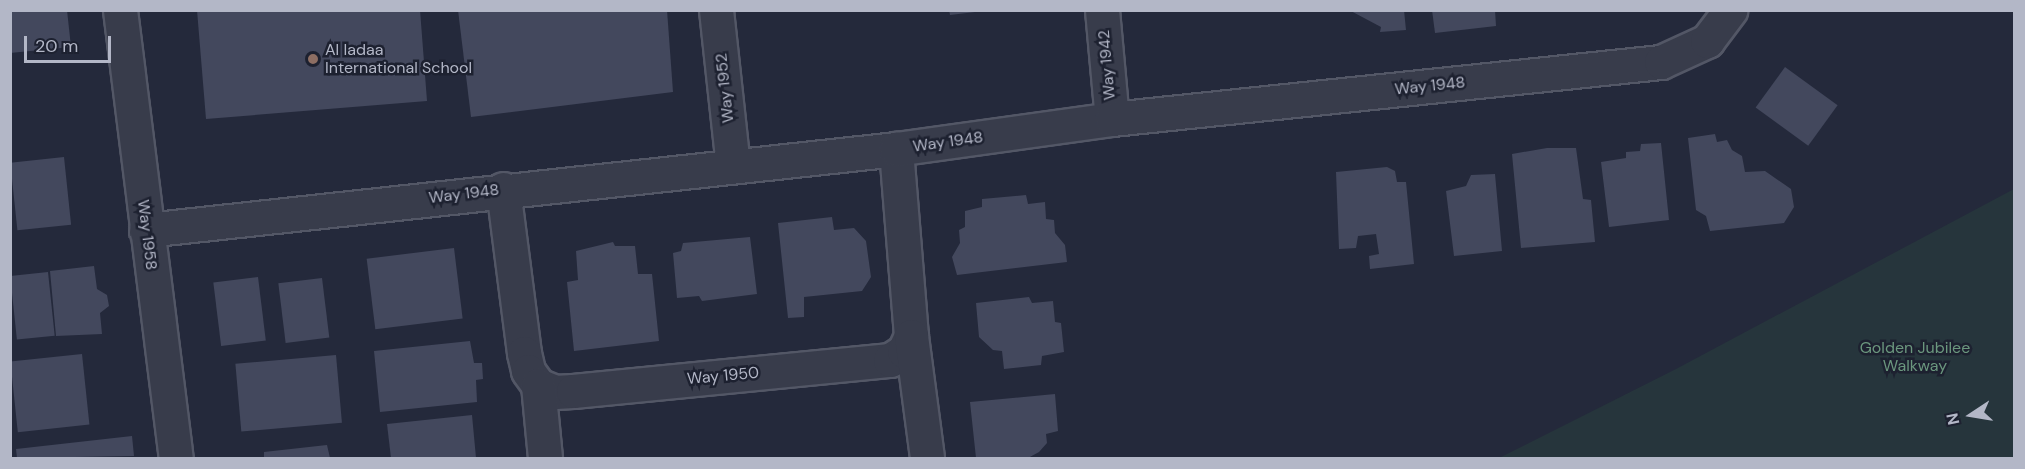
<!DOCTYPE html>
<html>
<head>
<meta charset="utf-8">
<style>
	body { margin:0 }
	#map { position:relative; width:2025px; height:469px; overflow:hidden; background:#24293b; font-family:"DM Sans",sans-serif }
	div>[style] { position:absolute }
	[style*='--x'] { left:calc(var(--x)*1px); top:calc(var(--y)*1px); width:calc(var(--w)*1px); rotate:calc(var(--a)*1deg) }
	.green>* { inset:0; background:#26353c }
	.building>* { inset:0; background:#43485d; transform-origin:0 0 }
	.roads { filter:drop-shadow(2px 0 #535766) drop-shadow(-2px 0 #535766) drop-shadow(0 2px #535766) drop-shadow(0 -2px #535766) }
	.street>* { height:33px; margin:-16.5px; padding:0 16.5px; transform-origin:16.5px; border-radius:16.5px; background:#383c4b }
	.dots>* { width:16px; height:16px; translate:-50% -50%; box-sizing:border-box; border:3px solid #1d2130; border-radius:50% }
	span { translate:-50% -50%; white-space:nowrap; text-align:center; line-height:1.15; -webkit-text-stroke:5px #1d2130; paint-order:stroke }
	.poi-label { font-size:16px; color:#b3b7c7 }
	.left { translate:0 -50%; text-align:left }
	.street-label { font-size:16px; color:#b3b7c7 }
	.park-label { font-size:16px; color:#6b977e }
	.frame { position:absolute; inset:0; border:12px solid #b3b7c7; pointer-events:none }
	.north { position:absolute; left:1941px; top:385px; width:60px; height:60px; -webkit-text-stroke:4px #1d2130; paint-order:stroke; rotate:258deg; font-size:16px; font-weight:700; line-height:24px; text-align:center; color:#b3b7c7 }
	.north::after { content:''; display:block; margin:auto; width:21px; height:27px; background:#b3b7c7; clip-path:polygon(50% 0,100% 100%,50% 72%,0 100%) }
	.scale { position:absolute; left:24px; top:36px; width:87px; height:27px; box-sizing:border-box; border:3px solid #b3b7c7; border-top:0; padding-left:8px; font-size:18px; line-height:21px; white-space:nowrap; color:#b3b7c7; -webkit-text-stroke:4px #1d2130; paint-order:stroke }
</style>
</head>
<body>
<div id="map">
	<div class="green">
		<i style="clip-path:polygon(2014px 189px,2014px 458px,1499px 458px,1676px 369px)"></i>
	</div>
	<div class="building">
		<i style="clip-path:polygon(10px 10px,67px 10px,71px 47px,10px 53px)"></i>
		<i style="clip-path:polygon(197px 10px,420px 10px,427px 101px,206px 119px)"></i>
		<i style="clip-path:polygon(458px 10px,667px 10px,673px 92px,471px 117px)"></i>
		<i style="clip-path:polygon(949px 10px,974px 10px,975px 12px,950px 15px)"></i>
		<i style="clip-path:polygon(1349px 10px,1404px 10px,1406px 30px,1380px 32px,1381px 27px)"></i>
		<i style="clip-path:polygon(1432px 10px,1495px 10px,1496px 26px,1435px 33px)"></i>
		<i style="left:1785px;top:67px;width:65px;height:50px;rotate:36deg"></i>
		<i style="clip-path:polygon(1715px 134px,1717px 142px,1727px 140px,1732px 150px,1742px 156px,1745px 172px,1765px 171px,1791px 189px,1794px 207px,1784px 223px,1710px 231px,1706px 216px,1696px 210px,1688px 138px)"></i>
		<i style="clip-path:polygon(1661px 143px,1669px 220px,1609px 227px,1601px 162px,1626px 158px,1626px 152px,1640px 151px,1641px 144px)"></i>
		<i style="clip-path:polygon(1547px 148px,1576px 148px,1583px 199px,1591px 200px,1595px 242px,1521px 248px,1512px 154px)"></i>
		<i style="left:64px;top:157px;width:68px;height:54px;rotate:84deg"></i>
		<i style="clip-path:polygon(1387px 167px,1395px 171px,1397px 182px,1406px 182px,1414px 264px,1370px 269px,1369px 256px,1379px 254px,1376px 234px,1358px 236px,1356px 248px,1339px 249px,1336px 172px)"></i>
		<i style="clip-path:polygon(1495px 174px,1502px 251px,1454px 256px,1446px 191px,1466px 186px,1471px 175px)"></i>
		<i style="clip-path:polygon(1026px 195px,1028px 204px,1045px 202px,1046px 219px,1054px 220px,1055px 233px,1065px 245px,1067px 262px,957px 275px,952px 257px,960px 243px,959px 230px,965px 227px,965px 211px,982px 207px,982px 199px)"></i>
		<i style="clip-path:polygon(832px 217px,834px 230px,854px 228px,866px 241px,871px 277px,862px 291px,804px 297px,804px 317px,788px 318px,778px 223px)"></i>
		<i style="clip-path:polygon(750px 237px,757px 294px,702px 301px,699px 296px,677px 298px,673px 253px,681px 251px,683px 243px)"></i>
		<i style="clip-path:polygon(613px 242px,615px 246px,635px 246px,638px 274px,652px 274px,659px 341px,574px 351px,567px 282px,578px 280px,576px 251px)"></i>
		<i style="left:454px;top:248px;width:71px;height:88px;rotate:83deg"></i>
		<i style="clip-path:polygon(94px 266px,97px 289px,107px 295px,109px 306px,100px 313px,102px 334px,56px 336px,50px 271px)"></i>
		<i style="left:48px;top:272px;width:64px;height:38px;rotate:84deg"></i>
		<i style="left:258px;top:277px;width:64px;height:45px;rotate:83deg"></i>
		<i style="left:322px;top:278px;width:60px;height:44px;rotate:83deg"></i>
		<i style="clip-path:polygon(1029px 297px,1032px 303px,1053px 301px,1055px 322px,1061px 323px,1064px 352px,1042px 356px,1041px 365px,1004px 369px,1002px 351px,993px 350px,979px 337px,976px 303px)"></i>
		<i style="clip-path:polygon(470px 341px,474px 363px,482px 363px,483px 379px,476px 380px,477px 402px,380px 412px,374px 351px)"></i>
		<i style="left:82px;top:354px;width:71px;height:72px;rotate:84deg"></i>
		<i style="left:336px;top:355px;width:68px;height:101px;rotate:85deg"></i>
		<i style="clip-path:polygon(1055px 394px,1058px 431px,1046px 434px,1047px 443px,1039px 452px,1028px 458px,976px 458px,970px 402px)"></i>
		<i style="clip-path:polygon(472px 415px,476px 458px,391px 458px,387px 424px)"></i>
		<i style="clip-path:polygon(132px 436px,134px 456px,17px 458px,16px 449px)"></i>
		<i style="clip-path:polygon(327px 445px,330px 458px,264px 458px,264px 452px)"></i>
	</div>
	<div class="roads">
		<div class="street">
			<i style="--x:120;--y:10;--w:451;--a:82.9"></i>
			<i style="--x:716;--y:10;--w:157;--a:83.8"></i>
			<i style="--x:1102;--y:10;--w:109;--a:84.8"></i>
			<i style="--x:503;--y:189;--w:165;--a:82.7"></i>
			<i style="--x:524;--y:353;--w:18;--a:77"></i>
			<i style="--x:528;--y:371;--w:17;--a:54"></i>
			<i style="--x:538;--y:385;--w:18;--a:22"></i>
			<i style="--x:555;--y:392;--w:18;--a:-3"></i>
			<i style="--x:573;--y:391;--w:319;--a:-5.6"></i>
			<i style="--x:890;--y:360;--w:17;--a:-33"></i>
			<i style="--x:904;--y:351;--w:17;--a:-65"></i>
			<i style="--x:911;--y:336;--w:188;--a:-94.6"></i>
			<i style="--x:146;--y:230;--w:754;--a:-6.16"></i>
			<i style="--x:896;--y:149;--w:218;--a:-7.9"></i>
			<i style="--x:1112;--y:119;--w:552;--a:-5.93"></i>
			<i style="--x:1661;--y:62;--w:51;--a:-24.5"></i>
			<i style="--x:1707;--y:41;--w:39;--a:-53"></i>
			<i style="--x:911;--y:336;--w:123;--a:82.5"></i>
			<i style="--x:538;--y:385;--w:73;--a:84.5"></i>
		</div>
	</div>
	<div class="dots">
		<i style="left:313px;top:59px;background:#8d6e63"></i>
	</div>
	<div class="poi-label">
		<span class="left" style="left:325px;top:59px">Al Iadaa<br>International School</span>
	</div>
	<div class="street-label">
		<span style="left:1107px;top:65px;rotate:-95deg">Way 1942</span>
		<span style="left:1430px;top:86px;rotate:-6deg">Way 1948</span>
		<span style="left:725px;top:88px;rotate:-96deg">Way 1952</span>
		<span style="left:948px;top:142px;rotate:-8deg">Way 1948</span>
		<span style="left:464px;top:194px;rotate:-7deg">Way 1948</span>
		<span style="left:147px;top:235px;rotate:83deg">Way 1958</span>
		<span style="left:723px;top:376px;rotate:-5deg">Way 1950</span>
	</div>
	<div class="park-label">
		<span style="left:1915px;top:357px">Golden Jubilee<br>Walkway</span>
	</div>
	<div class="frame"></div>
	<div class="north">N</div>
	<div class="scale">20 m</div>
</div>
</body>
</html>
